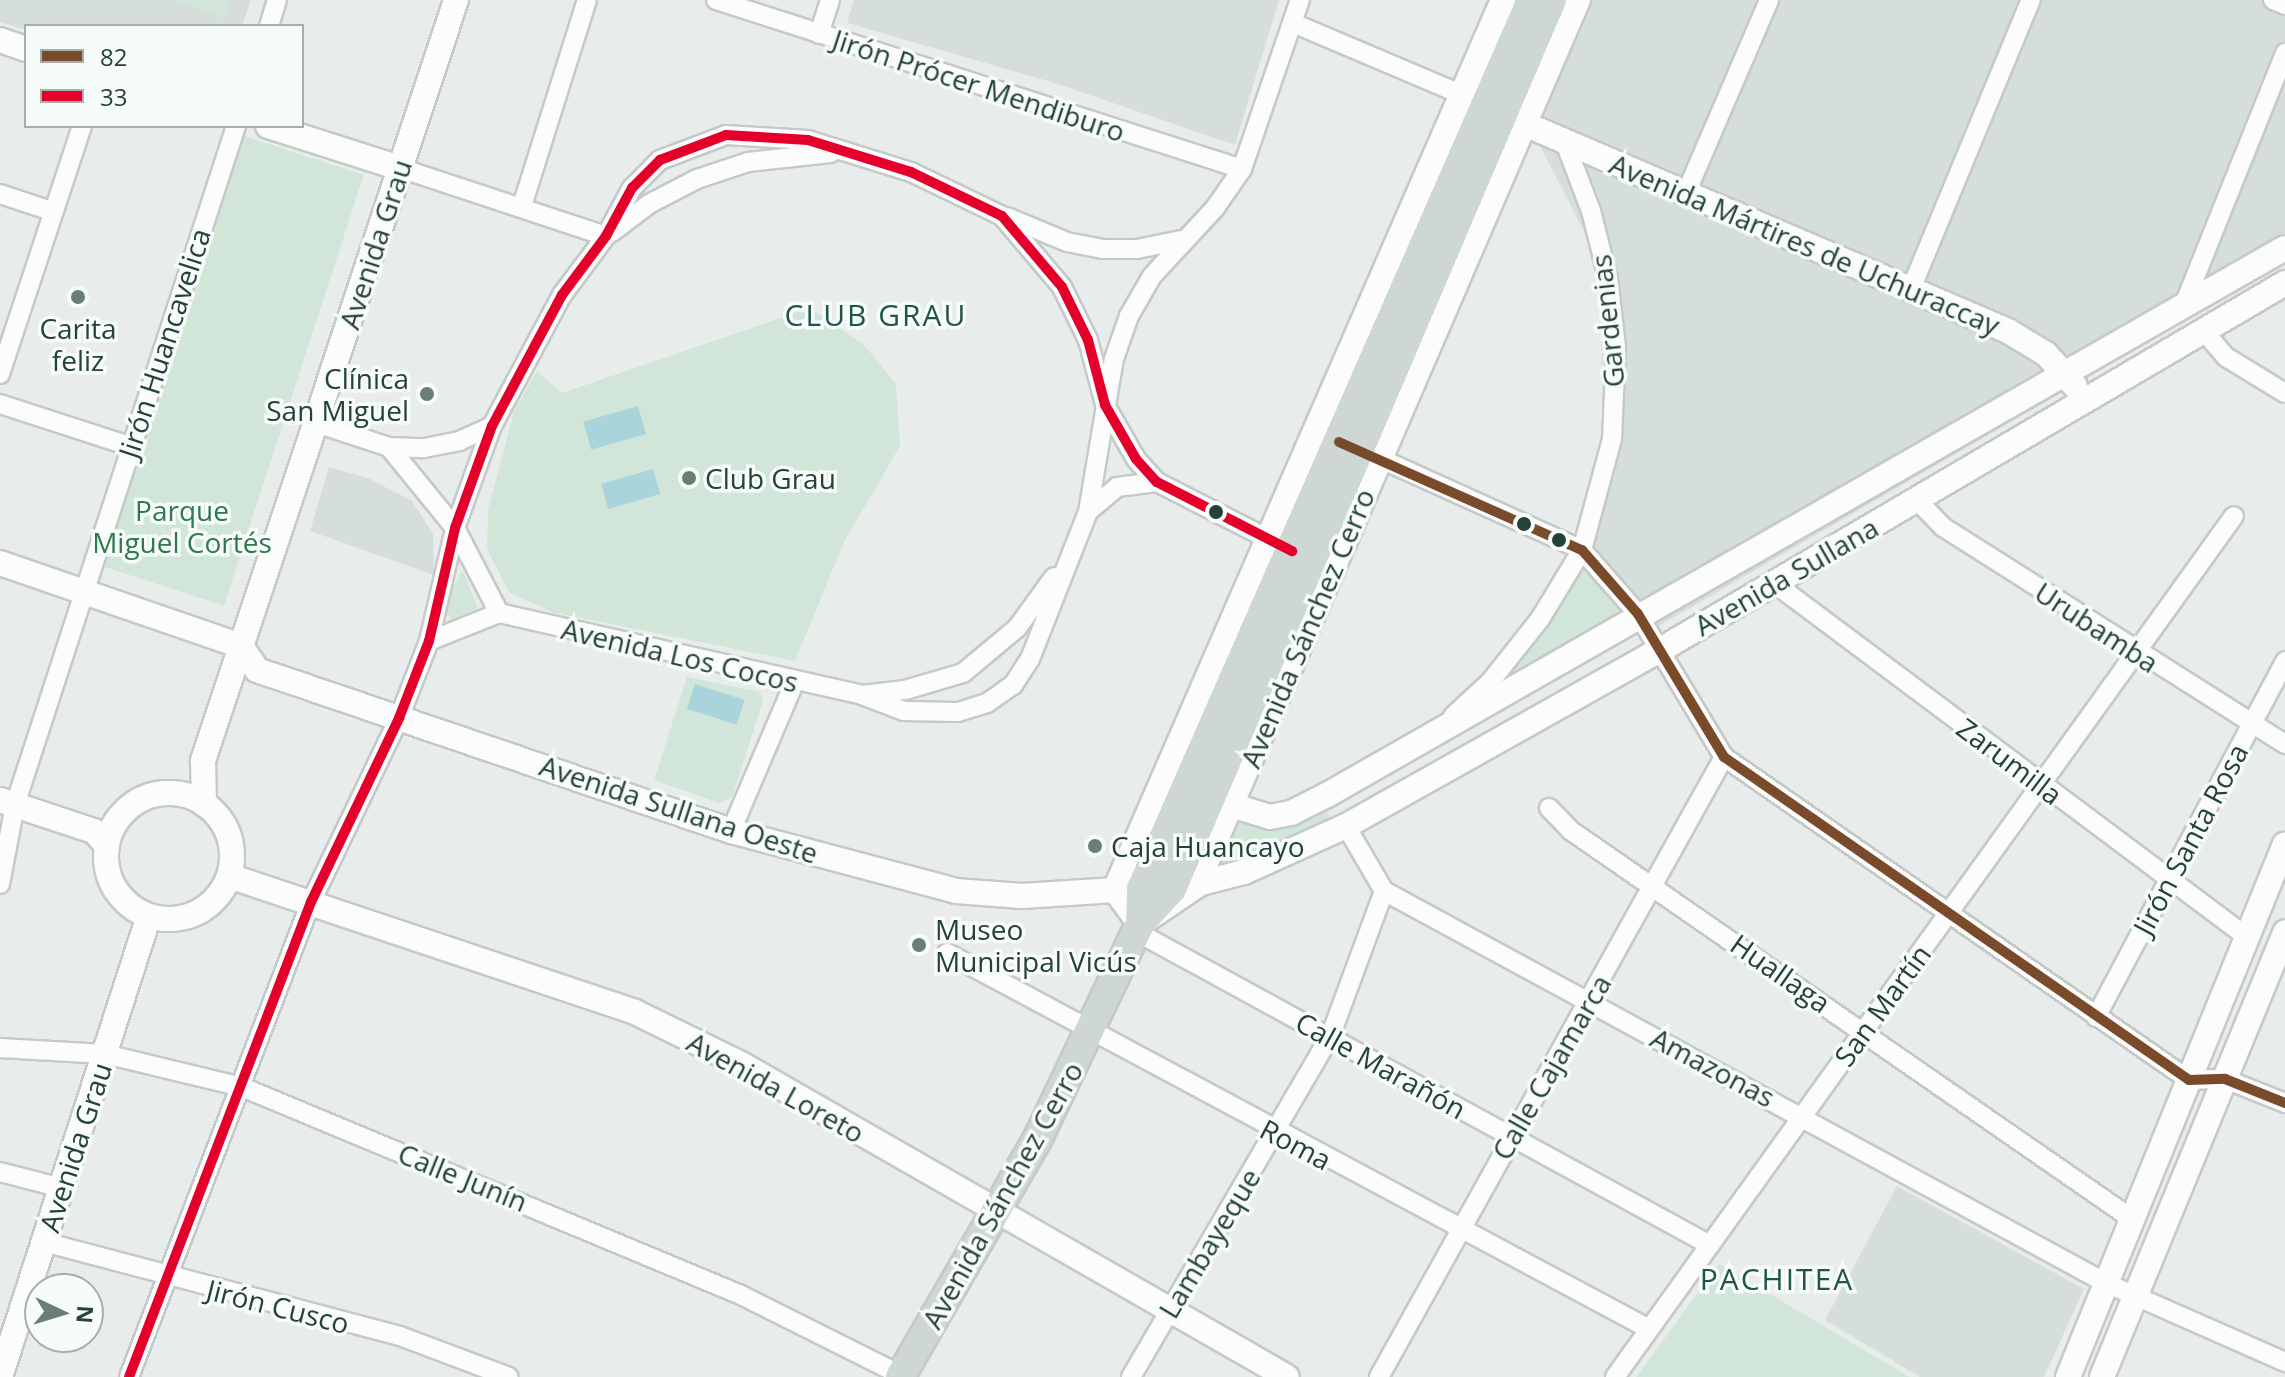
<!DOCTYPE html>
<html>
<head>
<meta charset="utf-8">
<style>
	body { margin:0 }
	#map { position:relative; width:2285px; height:1377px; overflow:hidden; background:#e8edeb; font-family:"Open Sans",sans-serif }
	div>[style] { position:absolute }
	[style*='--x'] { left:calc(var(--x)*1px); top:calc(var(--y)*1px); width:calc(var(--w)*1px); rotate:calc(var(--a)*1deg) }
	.built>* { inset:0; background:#d6dedb }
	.green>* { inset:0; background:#d1e6d8; transform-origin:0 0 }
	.water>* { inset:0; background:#a9d4db; transform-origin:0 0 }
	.roads { filter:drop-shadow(2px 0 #c5cac8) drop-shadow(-2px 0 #c5cac8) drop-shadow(0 2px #c5cac8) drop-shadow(0 -2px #c5cac8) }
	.street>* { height:18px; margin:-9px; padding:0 9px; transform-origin:9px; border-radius:9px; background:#fcfcfc }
	.secondary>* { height:24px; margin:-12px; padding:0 12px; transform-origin:12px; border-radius:12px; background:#fcfcfc }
	.secondary>.ring { margin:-12px; padding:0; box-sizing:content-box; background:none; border:24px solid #fcfcfc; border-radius:50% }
	.primary>* { height:28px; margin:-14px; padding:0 14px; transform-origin:14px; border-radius:14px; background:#cfd7d5 }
	.bus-1>* { height:10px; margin:-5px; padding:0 5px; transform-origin:5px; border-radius:5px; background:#7a4b2a }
	.bus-2>* { height:10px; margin:-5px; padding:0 5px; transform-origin:5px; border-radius:5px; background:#e4002b }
	.dots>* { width:22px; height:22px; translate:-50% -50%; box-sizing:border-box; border:4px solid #f7fbf9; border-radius:50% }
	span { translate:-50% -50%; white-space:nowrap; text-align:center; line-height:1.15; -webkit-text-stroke:7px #f7fbf9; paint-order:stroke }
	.street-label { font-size:28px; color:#24423a }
	.poi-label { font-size:28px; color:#24423a }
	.right { translate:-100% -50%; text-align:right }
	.left { translate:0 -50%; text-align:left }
	.park-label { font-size:28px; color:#2d7a4b }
	.neighbourhood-label { font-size:30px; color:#1f5548; letter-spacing:2px }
	.legend { position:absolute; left:24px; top:24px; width:280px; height:104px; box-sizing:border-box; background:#f7fbf9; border:2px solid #a3b1ad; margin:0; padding:10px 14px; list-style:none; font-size:24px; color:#24423a }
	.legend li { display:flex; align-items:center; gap:16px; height:40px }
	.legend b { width:40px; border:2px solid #a3b1ad }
	.north { position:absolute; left:24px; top:1273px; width:80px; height:80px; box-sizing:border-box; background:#f7fbf9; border:2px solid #a3b1ad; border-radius:50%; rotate:94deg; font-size:22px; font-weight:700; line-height:32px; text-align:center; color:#24423a }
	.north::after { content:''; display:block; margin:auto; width:28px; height:36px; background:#697e78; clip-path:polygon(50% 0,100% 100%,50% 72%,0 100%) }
</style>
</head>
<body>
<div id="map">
	<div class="built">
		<i style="clip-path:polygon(0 0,251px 0,242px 26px,26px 30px,0 22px)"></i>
		<i style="clip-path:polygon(854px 0,1279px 0,1235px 145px,1058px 84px,847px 23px)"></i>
		<i style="clip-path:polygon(1569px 0,2285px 0,2285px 263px,1640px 637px,1592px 547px,1604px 459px,1600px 293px,1586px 235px,1520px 107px)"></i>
		<i style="clip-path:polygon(329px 467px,368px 478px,412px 501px,433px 534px,434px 575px,310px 531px)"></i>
		<i style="clip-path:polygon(1897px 1186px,2084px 1289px,2044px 1377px,1920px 1377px,1825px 1320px)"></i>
	</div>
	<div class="green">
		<i style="clip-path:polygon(172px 0,230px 0,224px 18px)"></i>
		<i style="left:244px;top:136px;width:126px;height:453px;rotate:18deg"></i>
		<i style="clip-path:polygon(810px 308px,864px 345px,896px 384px,900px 446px,845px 540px,795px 661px,551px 612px,509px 592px,487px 549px,488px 510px,514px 412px,537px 371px,562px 393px)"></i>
		<i style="clip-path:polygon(1582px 550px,1638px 614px,1431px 736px,1490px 682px)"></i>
		<i style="clip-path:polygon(462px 570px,478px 608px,452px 619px,445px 613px,446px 603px)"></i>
		<i style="clip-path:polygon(687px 677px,760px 692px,763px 701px,732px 797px,719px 803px,654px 780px)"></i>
		<i style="clip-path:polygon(1323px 805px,1334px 824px,1209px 874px,1234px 821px,1283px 822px)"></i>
		<i style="clip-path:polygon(1719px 1264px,1910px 1377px,1636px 1377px)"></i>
	</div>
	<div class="water">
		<i style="left:638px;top:406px;width:29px;height:57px;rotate:74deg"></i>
		<i style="left:653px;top:469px;width:26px;height:54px;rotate:74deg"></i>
		<i style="left:695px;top:684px;width:52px;height:26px;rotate:18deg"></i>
	</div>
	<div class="roads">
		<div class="street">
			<i style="--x:716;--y:0;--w:552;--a:17.81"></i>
			<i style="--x:2273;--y:0;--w:13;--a:23"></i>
			<i style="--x:1293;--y:23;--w:194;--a:23"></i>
			<i style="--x:269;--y:26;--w:27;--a:-73"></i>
			<i style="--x:819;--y:34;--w:36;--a:-72"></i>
			<i style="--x:400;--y:168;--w:217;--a:18.3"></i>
			<i style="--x:1686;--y:193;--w:210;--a:-66.7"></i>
			<i style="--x:0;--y:194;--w:54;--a:18.4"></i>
			<i style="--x:522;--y:206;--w:216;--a:-72.5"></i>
			<i style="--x:1007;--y:217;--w:65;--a:22.6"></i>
			<i style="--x:1067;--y:242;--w:36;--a:11"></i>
			<i style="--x:1102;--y:249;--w:35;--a:0"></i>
			<i style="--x:1137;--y:249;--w:45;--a:-11.6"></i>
			<i style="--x:612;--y:232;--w:46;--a:-37.1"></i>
			<i style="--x:649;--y:204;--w:54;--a:-27.5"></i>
			<i style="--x:697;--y:179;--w:54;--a:-18.4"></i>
			<i style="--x:748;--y:162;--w:83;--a:-6.2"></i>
			<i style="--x:1911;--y:289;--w:313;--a:-67.5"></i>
			<i style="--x:2183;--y:307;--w:274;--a:-68.1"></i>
			<i style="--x:2204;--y:331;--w:34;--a:50"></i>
			<i style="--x:2226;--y:357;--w:69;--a:31.4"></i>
			<i style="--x:0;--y:374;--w:261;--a:-71.7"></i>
			<i style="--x:0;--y:404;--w:136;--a:18"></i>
			<i style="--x:316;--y:423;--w:77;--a:18.2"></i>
			<i style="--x:389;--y:447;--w:35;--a:2"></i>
			<i style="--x:424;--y:448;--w:36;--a:-11"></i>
			<i style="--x:459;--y:441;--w:36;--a:-24"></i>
			<i style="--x:389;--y:447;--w:104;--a:50.8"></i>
			<i style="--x:455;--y:528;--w:96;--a:62.6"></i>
			<i style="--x:1372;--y:455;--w:230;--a:24.3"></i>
			<i style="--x:1582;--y:550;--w:85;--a:48.8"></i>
			<i style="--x:1638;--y:614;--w:167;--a:59"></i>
			<i style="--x:1724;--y:757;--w:566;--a:34.78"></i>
			<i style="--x:2189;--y:1080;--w:36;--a:-2"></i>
			<i style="--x:2225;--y:1079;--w:65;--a:21.8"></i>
			<i style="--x:1916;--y:499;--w:39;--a:46"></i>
			<i style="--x:1943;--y:527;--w:405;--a:32.4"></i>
			<i style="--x:1091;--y:509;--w:34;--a:-40"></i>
			<i style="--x:1117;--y:487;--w:40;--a:-7.1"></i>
			<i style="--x:1774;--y:583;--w:591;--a:36.81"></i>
			<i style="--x:429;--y:641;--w:75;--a:-21.8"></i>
			<i style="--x:499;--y:613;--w:372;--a:12.7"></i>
			<i style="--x:862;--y:695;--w:45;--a:20.9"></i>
			<i style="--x:904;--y:711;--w:54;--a:1.1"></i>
			<i style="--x:958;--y:712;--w:30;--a:-17"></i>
			<i style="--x:987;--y:703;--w:32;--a:-35"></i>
			<i style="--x:1013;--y:685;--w:31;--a:-57"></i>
			<i style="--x:1030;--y:659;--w:158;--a:-68.5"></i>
			<i style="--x:1088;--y:512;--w:155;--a:-80.4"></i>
			<i style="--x:1114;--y:359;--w:46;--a:-70.8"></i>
			<i style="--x:1129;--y:316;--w:46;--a:-60.1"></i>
			<i style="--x:1152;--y:276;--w:93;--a:-47.2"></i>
			<i style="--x:1215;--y:208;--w:47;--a:-55.3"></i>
			<i style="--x:1242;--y:169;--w:179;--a:-71.1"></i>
			<i style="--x:862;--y:695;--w:43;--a:-6.6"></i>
			<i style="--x:905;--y:690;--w:60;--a:-16.3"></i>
			<i style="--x:963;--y:673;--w:70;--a:-39.8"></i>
			<i style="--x:1017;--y:628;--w:63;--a:-54"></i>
			<i style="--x:1453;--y:716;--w:50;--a:-42.6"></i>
			<i style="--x:1490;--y:682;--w:80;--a:-51.6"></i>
			<i style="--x:1540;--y:619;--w:81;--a:-58.7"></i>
			<i style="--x:1582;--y:550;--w:115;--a:-74.9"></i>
			<i style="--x:1612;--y:439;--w:92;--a:-87.5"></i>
			<i style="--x:1616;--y:347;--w:69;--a:-96.6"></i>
			<i style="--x:1608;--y:278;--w:69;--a:-104.2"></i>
			<i style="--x:1591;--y:211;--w:76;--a:-110.8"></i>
			<i style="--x:1549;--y:808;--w:30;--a:46"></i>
			<i style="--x:1570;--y:830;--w:683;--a:34.69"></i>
			<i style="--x:1346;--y:826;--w:75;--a:59.7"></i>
			<i style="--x:1384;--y:891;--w:822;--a:28.5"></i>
			<i style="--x:2106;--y:1283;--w:196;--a:23.8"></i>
			<i style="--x:731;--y:831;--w:163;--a:-66.9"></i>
			<i style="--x:0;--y:884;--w:80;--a:-79.2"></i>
			<i style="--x:15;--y:805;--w:714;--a:-71.97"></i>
			<i style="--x:1137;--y:932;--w:653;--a:28.65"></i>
			<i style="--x:947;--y:953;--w:796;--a:28.17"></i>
			<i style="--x:2096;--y:1017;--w:403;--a:-62"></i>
			<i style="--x:0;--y:1048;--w:105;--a:3.3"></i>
			<i style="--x:105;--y:1054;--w:141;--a:13.5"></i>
			<i style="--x:242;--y:1087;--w:541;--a:22.63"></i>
			<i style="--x:741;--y:1295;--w:183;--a:26.6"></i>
			<i style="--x:0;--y:1172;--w:64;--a:14.5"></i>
			<i style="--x:44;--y:1242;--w:368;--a:14.8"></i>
			<i style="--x:400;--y:1336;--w:116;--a:20.6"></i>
			<i style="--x:129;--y:1377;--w:509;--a:-69.04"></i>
			<i style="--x:311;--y:902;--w:204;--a:-64.4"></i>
			<i style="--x:399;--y:718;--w:83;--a:-68.7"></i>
			<i style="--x:429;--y:641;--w:116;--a:-77"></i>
			<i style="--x:455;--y:528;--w:109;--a:-70.1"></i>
			<i style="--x:492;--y:426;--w:149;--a:-61.9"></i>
			<i style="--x:562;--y:295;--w:74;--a:-53.3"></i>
			<i style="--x:606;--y:236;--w:55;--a:-61.6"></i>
			<i style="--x:632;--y:188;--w:40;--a:-45"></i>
			<i style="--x:660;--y:160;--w:71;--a:-20.7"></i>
			<i style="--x:726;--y:135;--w:82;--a:3.5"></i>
			<i style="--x:808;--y:140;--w:108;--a:17.3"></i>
			<i style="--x:911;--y:172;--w:101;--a:25.8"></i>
			<i style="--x:1002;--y:216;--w:93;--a:49.8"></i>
			<i style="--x:1062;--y:287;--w:59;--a:63.9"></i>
			<i style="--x:1088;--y:340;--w:67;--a:75.3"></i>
			<i style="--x:1105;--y:405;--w:62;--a:60.1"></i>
			<i style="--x:1136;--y:459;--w:31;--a:48"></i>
			<i style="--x:1157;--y:482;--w:134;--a:27.1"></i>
			<i style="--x:1131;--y:1377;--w:394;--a:-59.7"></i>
			<i style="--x:1330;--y:1037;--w:156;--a:-69.7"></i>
			<i style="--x:1379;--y:1377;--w:710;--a:-60.91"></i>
			<i style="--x:1615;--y:1377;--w:1060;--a:-54.29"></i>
		</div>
		<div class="secondary">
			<i style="--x:1503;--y:0;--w:971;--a:113.56"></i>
			<i style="--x:1115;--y:890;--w:42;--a:53.7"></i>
			<i style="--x:1140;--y:924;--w:68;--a:-34.2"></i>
			<i style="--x:1196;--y:886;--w:965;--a:-66.68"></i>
			<i style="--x:0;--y:40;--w:28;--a:19"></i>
			<i style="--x:1513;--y:119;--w:538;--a:23.18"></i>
			<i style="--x:2008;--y:331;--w:44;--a:31.2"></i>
			<i style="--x:2046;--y:354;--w:43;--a:47.8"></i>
			<i style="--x:268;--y:126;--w:139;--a:17.7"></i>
			<i style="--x:0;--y:563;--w:255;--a:19"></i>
			<i style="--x:241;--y:646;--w:29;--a:56"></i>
			<i style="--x:257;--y:670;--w:501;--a:18.76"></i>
			<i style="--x:731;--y:831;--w:233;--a:14.9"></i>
			<i style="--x:956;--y:891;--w:66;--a:4.3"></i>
			<i style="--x:1022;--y:896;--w:109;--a:-3.7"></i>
			<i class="ring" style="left:106px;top:793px;width:102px;height:102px"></i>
			<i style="--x:0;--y:800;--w:99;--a:18.3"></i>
			<i style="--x:94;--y:831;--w:20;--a:49"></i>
			<i style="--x:1218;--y:801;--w:54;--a:17.1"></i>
			<i style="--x:1270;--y:817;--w:21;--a:-11"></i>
			<i style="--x:1291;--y:813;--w:40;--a:-26.6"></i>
			<i style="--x:1327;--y:795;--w:1103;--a:-29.73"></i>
			<i style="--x:204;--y:804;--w:43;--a:-91.3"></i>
			<i style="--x:203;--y:761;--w:802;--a:-71.61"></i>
			<i style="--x:229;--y:876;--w:428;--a:18.5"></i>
			<i style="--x:635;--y:1012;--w:118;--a:26.1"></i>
			<i style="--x:741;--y:1064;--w:629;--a:29.82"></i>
			<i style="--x:1186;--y:887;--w:60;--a:-14.5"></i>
			<i style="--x:1244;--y:872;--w:112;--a:-24.3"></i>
			<i style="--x:1346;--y:826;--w:362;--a:-29.3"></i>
			<i style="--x:1662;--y:649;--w:723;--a:-30.43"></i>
			<i style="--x:0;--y:1377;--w:484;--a:-72.1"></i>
			<i style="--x:2068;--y:1377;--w:575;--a:-67.85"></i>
			<i style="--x:2102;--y:1377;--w:481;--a:-67.6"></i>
		</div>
		<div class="primary">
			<i style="--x:1140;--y:924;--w:35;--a:-88"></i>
			<i style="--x:1141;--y:889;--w:968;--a:-66.3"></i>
			<i style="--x:900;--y:1377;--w:274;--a:-60"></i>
			<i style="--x:1037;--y:1140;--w:239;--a:-64.5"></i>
			<i style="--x:1140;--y:924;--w:47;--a:-47.6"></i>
			<i style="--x:1172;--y:889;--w:967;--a:-66.86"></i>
		</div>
	</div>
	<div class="bus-1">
		<i style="--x:1339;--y:442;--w:266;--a:24"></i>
		<i style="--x:1582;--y:550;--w:85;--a:48.8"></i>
		<i style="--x:1638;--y:614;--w:167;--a:59"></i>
		<i style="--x:1724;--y:757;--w:566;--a:34.78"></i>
		<i style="--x:2189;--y:1080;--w:36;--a:-2"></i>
		<i style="--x:2225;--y:1079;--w:65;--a:21.8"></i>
	</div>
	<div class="bus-2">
		<i style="--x:129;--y:1377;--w:509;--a:-69.04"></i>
		<i style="--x:311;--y:902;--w:204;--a:-64.4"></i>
		<i style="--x:399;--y:718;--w:83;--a:-68.7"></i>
		<i style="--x:429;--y:641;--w:116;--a:-77"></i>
		<i style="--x:455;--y:528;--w:109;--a:-70.1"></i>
		<i style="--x:492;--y:426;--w:149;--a:-61.9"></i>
		<i style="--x:562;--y:295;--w:74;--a:-53.3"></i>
		<i style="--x:606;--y:236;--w:55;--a:-61.6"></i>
		<i style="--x:632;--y:188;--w:40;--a:-45"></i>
		<i style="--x:660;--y:160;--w:71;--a:-20.7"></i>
		<i style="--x:726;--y:135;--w:82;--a:3.5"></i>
		<i style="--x:808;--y:140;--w:108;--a:17.3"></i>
		<i style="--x:911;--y:172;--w:101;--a:25.8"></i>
		<i style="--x:1002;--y:216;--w:93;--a:49.8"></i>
		<i style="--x:1062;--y:287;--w:59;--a:63.9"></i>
		<i style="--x:1088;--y:340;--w:67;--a:75.3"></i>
		<i style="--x:1105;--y:405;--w:62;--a:60.1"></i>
		<i style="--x:1136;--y:459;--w:31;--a:48"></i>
		<i style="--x:1157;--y:482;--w:152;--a:27.1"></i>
	</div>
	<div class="dots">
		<i style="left:78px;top:297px;background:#697e78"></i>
		<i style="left:427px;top:394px;background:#697e78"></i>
		<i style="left:689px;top:478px;background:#697e78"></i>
		<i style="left:1216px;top:512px;background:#24423a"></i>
		<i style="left:1524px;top:524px;background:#24423a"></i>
		<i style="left:1559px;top:540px;background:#24423a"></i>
		<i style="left:1095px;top:846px;background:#697e78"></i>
		<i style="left:919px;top:945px;background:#697e78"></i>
	</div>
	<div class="street-label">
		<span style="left:979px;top:85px;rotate:18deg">Jirón Prócer Mendiburo</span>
		<span style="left:375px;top:244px;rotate:-72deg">Avenida Grau</span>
		<span style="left:1805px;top:244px;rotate:23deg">Avenida Mártires de Uchuraccay</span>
		<span style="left:1607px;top:321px;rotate:-96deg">Gardenias</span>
		<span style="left:164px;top:343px;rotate:-72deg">Jirón Huancavelica</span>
		<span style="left:1786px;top:576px;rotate:-30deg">Avenida Sullana</span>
		<span style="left:2097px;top:627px;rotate:33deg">Urubamba</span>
		<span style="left:1307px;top:628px;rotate:-67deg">Avenida Sánchez Cerro</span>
		<span style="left:680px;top:655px;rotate:13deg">Avenida Los Cocos</span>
		<span style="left:2010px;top:761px;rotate:37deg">Zarumilla</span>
		<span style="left:679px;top:809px;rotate:18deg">Avenida Sullana Oeste</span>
		<span style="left:2190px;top:839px;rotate:-62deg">Jirón Santa Rosa</span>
		<span style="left:1781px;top:973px;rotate:35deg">Huallaga</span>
		<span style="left:1882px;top:1005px;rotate:-54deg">San Martín</span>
		<span style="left:1381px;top:1065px;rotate:29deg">Calle Marañón</span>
		<span style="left:1551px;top:1067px;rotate:-60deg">Calle Cajamarca</span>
		<span style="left:1713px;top:1067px;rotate:28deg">Amazonas</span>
		<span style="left:776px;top:1087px;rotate:29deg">Avenida Loreto</span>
		<span style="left:1296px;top:1144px;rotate:28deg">Roma</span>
		<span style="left:75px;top:1147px;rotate:-72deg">Avenida Grau</span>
		<span style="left:463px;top:1177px;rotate:22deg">Calle Junín</span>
		<span style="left:1002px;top:1195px;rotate:-61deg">Avenida Sánchez Cerro</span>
		<span style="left:1209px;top:1243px;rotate:-59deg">Lambayeque</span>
		<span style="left:278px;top:1306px;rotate:14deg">Jirón Cusco</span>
	</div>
	<div class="poi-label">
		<span style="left:78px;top:344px">Carita<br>feliz</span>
		<span class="right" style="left:409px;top:394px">Clínica<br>San Miguel</span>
		<span class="left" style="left:705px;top:478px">Club Grau</span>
		<span class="left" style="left:1111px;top:846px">Caja Huancayo</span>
		<span class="left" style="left:935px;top:945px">Museo<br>Municipal Vicús</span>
	</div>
	<div class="park-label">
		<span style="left:182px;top:526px">Parque<br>Miguel Cortés</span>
	</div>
	<div class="neighbourhood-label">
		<span style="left:876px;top:315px">CLUB GRAU</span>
		<span style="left:1777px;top:1279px">PACHITEA</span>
	</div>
	<ul class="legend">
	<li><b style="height:10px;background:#7a4b2a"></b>82</li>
	<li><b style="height:10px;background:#e4002b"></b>33</li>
	</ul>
	<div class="north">N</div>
</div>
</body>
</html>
